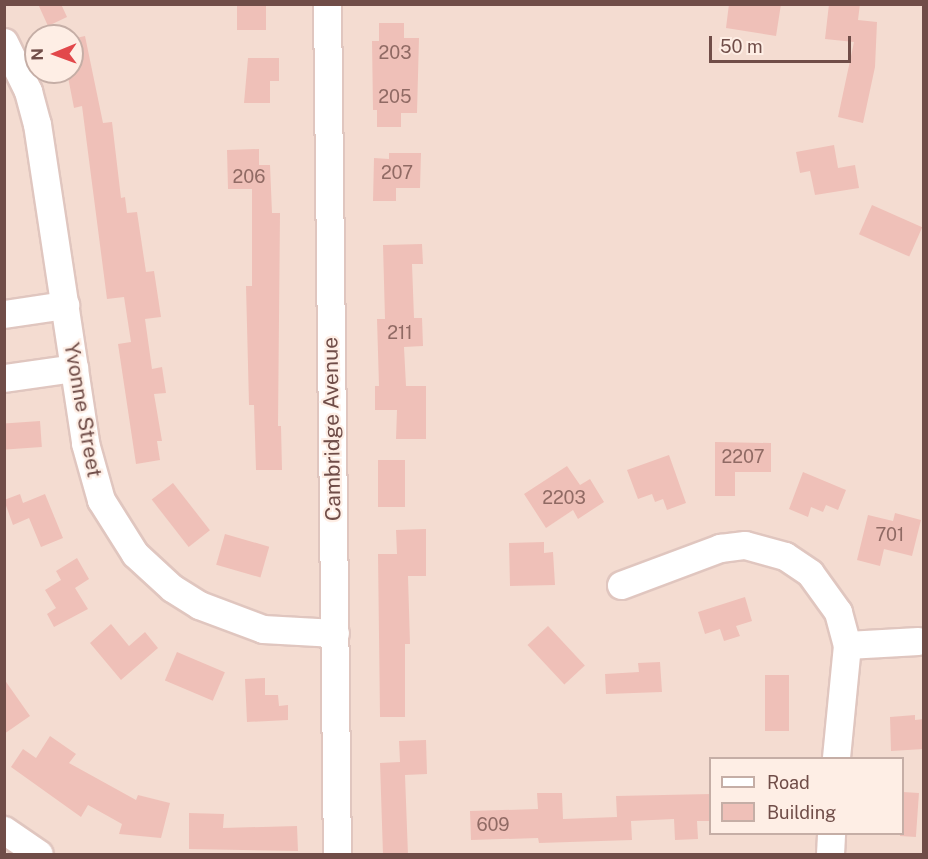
<!DOCTYPE html>
<html>
<head>
<meta charset="utf-8">
<style>
	body { margin:0 }
	#map { position:relative; width:928px; height:859px; overflow:hidden; background:#fbeae0; font-family:"Public Sans",sans-serif }
	div>[style] { position:absolute }
	[style*='--x'] { left:calc(var(--x)*1px); top:calc(var(--y)*1px); width:calc(var(--w)*1px); rotate:calc(var(--a)*1deg) }
	.residential>* { inset:0; background:#f4dcd1 }
	.building>* { inset:0; background:#efc0b8; transform-origin:0 0 }
	.roads { filter:drop-shadow(2px 0 #e0c6bf) drop-shadow(-2px 0 #e0c6bf) drop-shadow(0 2px #e0c6bf) drop-shadow(0 -2px #e0c6bf) }
	.minor>* { height:27px; margin:-13.5px; padding:0 13.5px; transform-origin:13.5px; border-radius:13.5px; background:#fff }
	span { translate:-50% -50%; white-space:nowrap; text-align:center; line-height:1.15; -webkit-text-stroke:4.5px #feeee5; paint-order:stroke }
	.number-label { font-size:18px; color:#906a64 }
	.number-label span { -webkit-text-stroke-width:0 }
	.street-label { font-size:21px; color:#704d48 }
	.frame { position:absolute; inset:0; border:6px solid #704d48; pointer-events:none }
	.legend { position:absolute; left:709px; top:757px; width:195px; height:78px; box-sizing:border-box; background:#feeee5; border:2px solid #c5aea6; margin:0; padding:8px 10px; list-style:none; font-size:18px; color:#704d48 }
	.legend li { display:flex; align-items:center; gap:12px; height:30px }
	.legend b { width:30px; border:2px solid #c5aea6 }
	.north { position:absolute; left:24px; top:24px; width:60px; height:60px; box-sizing:border-box; background:#feeee5; border:2px solid #c5aea6; border-radius:50%; rotate:269deg; font-size:16px; font-weight:700; line-height:24px; text-align:center; color:#704d48 }
	.north::after { content:''; display:block; margin:auto; width:21px; height:27px; background:#e2484b; clip-path:polygon(50% 0,100% 100%,50% 72%,0 100%) }
	.scale { position:absolute; left:709px; top:36px; width:142px; height:27px; box-sizing:border-box; border:3px solid #704d48; border-top:0; padding-left:8px; font-size:18px; line-height:21px; white-space:nowrap; color:#704d48; -webkit-text-stroke:4px #feeee5; paint-order:stroke }
</style>
</head>
<body>
<div id="map">
	<div class="residential">
		<i style="clip-path:polygon(evenodd,5px 5px,923px 5px,923px 854px,5px 854px,5px 5px,36px 36px,72px 36px,72px 72px,36px 72px,36px 36px,5px 5px,710px 758px,902px 758px,902px 834px,710px 834px,710px 758px)"></i>
	</div>
	<div class="building">
		<i style="clip-path:polygon(38px 4px,61px 4px,67px 17px,48px 26px)"></i>
		<i style="left:237px;top:4px;width:29px;height:26px"></i>
		<i style="clip-path:polygon(729px 4px,781px 4px,776px 36px,726px 28px)"></i>
		<i style="clip-path:polygon(829px 4px,860px 4px,858px 20px,877px 22px,875px 67px,863px 123px,838px 117px,854px 42px,825px 39px)"></i>
		<i style="clip-path:polygon(379px 23px,404px 23px,404px 38px,419px 38px,417px 113px,401px 113px,401px 127px,377px 127px,377px 110px,373px 110px,372px 41px,379px 41px)"></i>
		<i style="clip-path:polygon(85px 36px,103px 123px,112px 122px,121px 198px,125px 197px,127px 213px,137px 212px,146px 272px,154px 271px,161px 317px,145px 319px,152px 369px,162px 367px,166px 393px,154px 394px,162px 441px,157px 441px,160px 460px,136px 464px,118px 344px,131px 342px,124px 297px,107px 299px,82px 106px,74px 108px,67px 72px,72px 72px,72px 39px)"></i>
		<i style="clip-path:polygon(248px 58px,279px 58px,279px 81px,270px 81px,270px 103px,244px 103px)"></i>
		<i style="clip-path:polygon(834px 145px,838px 168px,855px 165px,859px 188px,815px 195px,810px 171px,800px 173px,796px 152px)"></i>
		<i style="clip-path:polygon(259px 149px,259px 165px,270px 165px,272px 213px,280px 213px,278px 426px,281px 426px,282px 470px,256px 470px,254px 405px,249px 405px,246px 286px,252px 286px,252px 189px,228px 189px,227px 150px)"></i>
		<i style="clip-path:polygon(389px 153px,421px 153px,420px 188px,396px 188px,396px 201px,373px 201px,374px 158px,389px 159px)"></i>
		<i style="left:872px;top:205px;width:55px;height:32px;rotate:24deg"></i>
		<i style="clip-path:polygon(422px 244px,423px 264px,412px 264px,414px 318px,422px 318px,423px 346px,404px 347px,406px 386px,426px 386px,426px 439px,396px 439px,397px 410px,375px 410px,375px 386px,379px 386px,377px 319px,385px 319px,383px 245px)"></i>
		<i style="left:40px;top:421px;width:26px;height:36px;rotate:86deg"></i>
		<i style="clip-path:polygon(715px 442px,771px 443px,771px 472px,735px 472px,735px 496px,715px 496px)"></i>
		<i style="clip-path:polygon(669px 455px,686px 503px,667px 510px,663px 499px,655px 502px,652px 494px,638px 499px,627px 470px)"></i>
		<i style="left:378px;top:460px;width:27px;height:47px"></i>
		<i style="clip-path:polygon(567px 466px,580px 485px,590px 479px,604px 502px,578px 519px,573px 510px,546px 528px,524px 494px)"></i>
		<i style="clip-path:polygon(803px 472px,846px 490px,838px 510px,826px 505px,823px 512px,811px 507px,808px 517px,789px 509px)"></i>
		<i style="left:173px;top:483px;width:60px;height:27px;rotate:52deg"></i>
		<i style="clip-path:polygon(20px 494px,23px 503px,45px 494px,63px 538px,41px 547px,29px 518px,13px 525px,4px 500px)"></i>
		<i style="clip-path:polygon(895px 513px,921px 520px,912px 556px,884px 549px,880px 566px,857px 560px,868px 515px,893px 521px)"></i>
		<i style="clip-path:polygon(426px 529px,426px 576px,408px 576px,410px 644px,405px 644px,405px 717px,380px 717px,378px 554px,397px 554px,396px 530px)"></i>
		<i style="left:225px;top:534px;width:46px;height:32px;rotate:16deg"></i>
		<i style="clip-path:polygon(544px 542px,544px 553px,553px 552px,555px 585px,510px 586px,509px 543px)"></i>
		<i style="clip-path:polygon(77px 558px,89px 579px,75px 588px,88px 609px,54px 627px,47px 614px,56px 608px,45px 590px,61px 580px,56px 571px)"></i>
		<i style="clip-path:polygon(745px 597px,752px 621px,736px 626px,740px 636px,724px 641px,720px 629px,705px 634px,698px 612px)"></i>
		<i style="clip-path:polygon(111px 624px,129px 646px,145px 632px,158px 648px,121px 680px,90px 643px)"></i>
		<i style="left:548px;top:626px;width:54px;height:28px;rotate:47deg"></i>
		<i style="left:177px;top:652px;width:52px;height:31px;rotate:23deg"></i>
		<i style="clip-path:polygon(660px 662px,662px 692px,606px 694px,605px 674px,639px 672px,638px 663px)"></i>
		<i style="left:765px;top:675px;width:24px;height:56px"></i>
		<i style="clip-path:polygon(265px 678px,265px 695px,278px 695px,279px 706px,288px 705px,288px 720px,247px 722px,245px 679px)"></i>
		<i style="clip-path:polygon(4px 679px,30px 716px,4px 734px)"></i>
		<i style="clip-path:polygon(915px 715px,915px 720px,924px 719px,924px 749px,891px 751px,890px 717px)"></i>
		<i style="clip-path:polygon(50px 736px,76px 754px,69px 763px,136px 800px,138px 795px,170px 803px,161px 838px,119px 834px,122px 824px,88px 805px,81px 817px,11px 767px,23px 749px,36px 758px)"></i>
		<i style="clip-path:polygon(426px 740px,427px 774px,405px 775px,408px 855px,383px 855px,380px 763px,400px 762px,399px 741px)"></i>
		<i style="left:903px;top:792px;width:16px;height:44px;rotate:4deg"></i>
		<i style="clip-path:polygon(537px 793px,562px 793px,563px 819px,617px 817px,616px 796px,711px 794px,711px 821px,697px 821px,698px 839px,675px 840px,674px 819px,631px 821px,632px 840px,539px 843px,538px 838px,471px 840px,470px 811px,538px 809px)"></i>
		<i style="clip-path:polygon(189px 813px,224px 814px,223px 828px,297px 826px,298px 851px,189px 849px)"></i>
	</div>
	<div class="roads">
		<div class="minor">
			<i style="--x:327;--y:4;--w:850;--a:89.33"></i>
			<i style="--x:4;--y:42;--w:55;--a:63.9"></i>
			<i style="--x:28;--y:91;--w:34;--a:75"></i>
			<i style="--x:37;--y:124;--w:323;--a:81.4"></i>
			<i style="--x:85;--y:443;--w:59;--a:74.3"></i>
			<i style="--x:101;--y:500;--w:64;--a:57.8"></i>
			<i style="--x:135;--y:554;--w:50;--a:42.6"></i>
			<i style="--x:172;--y:588;--w:32;--a:32"></i>
			<i style="--x:199;--y:605;--w:68;--a:20.6"></i>
			<i style="--x:263;--y:629;--w:72;--a:3.2"></i>
			<i style="--x:4;--y:314;--w:62;--a:-8.4"></i>
			<i style="--x:4;--y:378;--w:71;--a:-8.1"></i>
			<i style="--x:621;--y:585;--w:106;--a:-20.5"></i>
			<i style="--x:720;--y:548;--w:25;--a:-7"></i>
			<i style="--x:745;--y:545;--w:41;--a:15.4"></i>
			<i style="--x:785;--y:556;--w:30;--a:34"></i>
			<i style="--x:810;--y:573;--w:48;--a:54.3"></i>
			<i style="--x:838;--y:612;--w:34;--a:75"></i>
			<i style="--x:847;--y:645;--w:114;--a:95.6"></i>
			<i style="--x:847;--y:645;--w:71;--a:-3.2"></i>
			<i style="--x:4;--y:830;--w:42;--a:34.4"></i>
			<i style="--x:830;--y:854;--w:20;--a:-87"></i>
		</div>
	</div>
	<div class="number-label">
		<span style="left:395px;top:53px">203</span>
		<span style="left:395px;top:97px">205</span>
		<span style="left:397px;top:173px">207</span>
		<span style="left:249px;top:177px">206</span>
		<span style="left:400px;top:333px">211</span>
		<span style="left:743px;top:457px">2207</span>
		<span style="left:564px;top:498px">2203</span>
		<span style="left:890px;top:535px">701</span>
		<span style="left:493px;top:825px">609</span>
	</div>
	<div class="street-label">
		<span style="left:83px;top:410px;rotate:80deg">Yvonne Street</span>
		<span style="left:332px;top:429px;rotate:-91deg">Cambridge Avenue</span>
	</div>
	<div class="frame"></div>
	<ul class="legend">
	<li><b style="height:8px;background:#fff"></b>Road</li>
	<li><b style="height:16px;background:#efc0b8"></b>Building</li>
	</ul>
	<div class="north">N</div>
	<div class="scale">50 m</div>
</div>
</body>
</html>
